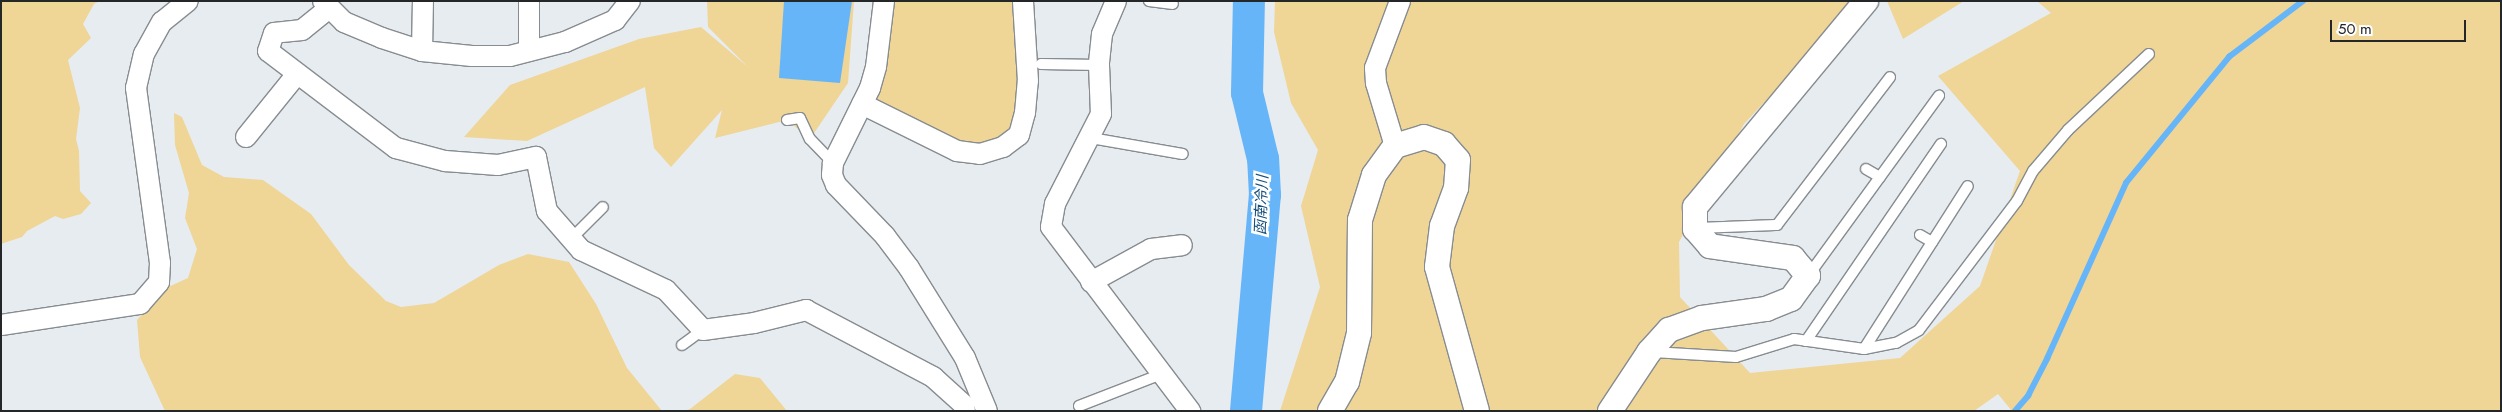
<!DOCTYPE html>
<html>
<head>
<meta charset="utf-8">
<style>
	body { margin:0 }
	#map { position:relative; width:2502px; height:412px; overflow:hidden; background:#e7ecf0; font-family:Jost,"Noto Sans JP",sans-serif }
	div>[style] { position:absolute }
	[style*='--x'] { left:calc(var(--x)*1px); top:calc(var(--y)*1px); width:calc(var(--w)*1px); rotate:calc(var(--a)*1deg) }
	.green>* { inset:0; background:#efd596 }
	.water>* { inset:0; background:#66b5f9 }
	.stream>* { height:5.5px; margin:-2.75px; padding:0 2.75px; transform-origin:2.75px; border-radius:2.75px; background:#66b5f9 }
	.river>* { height:32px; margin:-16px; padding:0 16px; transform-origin:16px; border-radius:16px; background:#66b5f9 }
	.roads { filter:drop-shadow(1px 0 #878c90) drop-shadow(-1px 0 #878c90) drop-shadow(0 1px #878c90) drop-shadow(0 -1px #878c90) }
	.service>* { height:10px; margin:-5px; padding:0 5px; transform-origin:5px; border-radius:5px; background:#fff }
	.minor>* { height:20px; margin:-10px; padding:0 10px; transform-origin:10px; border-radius:10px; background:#fff }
	.tertiary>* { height:24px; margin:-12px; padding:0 12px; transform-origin:12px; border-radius:12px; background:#fff }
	span { translate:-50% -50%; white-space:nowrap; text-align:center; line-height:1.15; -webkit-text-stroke:5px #fff; paint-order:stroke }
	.water-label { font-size:15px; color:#164f7b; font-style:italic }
	.frame { position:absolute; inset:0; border:2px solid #242627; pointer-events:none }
	.scale { position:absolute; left:2330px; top:20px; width:136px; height:22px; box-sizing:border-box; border:2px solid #242627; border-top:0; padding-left:6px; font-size:15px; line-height:18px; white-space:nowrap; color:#242627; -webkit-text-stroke:4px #fff; paint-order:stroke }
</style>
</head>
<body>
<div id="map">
	<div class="green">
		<i style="clip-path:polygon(1px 1px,100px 1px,94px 4px,83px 24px,91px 38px,68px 60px,80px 108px,76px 139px,79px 151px,80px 191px,91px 203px,81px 214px,63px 219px,55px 216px,27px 231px,22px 237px,1px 244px)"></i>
		<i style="clip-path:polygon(707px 1px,854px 1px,848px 83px,810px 139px,787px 120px,715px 138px,722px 110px,671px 167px,654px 148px,645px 87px,527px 141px,464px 137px,510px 85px,639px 39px,701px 27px,748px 67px,708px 27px)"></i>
		<i style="clip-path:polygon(885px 1px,1020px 1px,1020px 92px,1009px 139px,957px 151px,867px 95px)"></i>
		<i style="clip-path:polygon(1275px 1px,1858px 1px,1744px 124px,1679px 242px,1680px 297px,1750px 373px,1900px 358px,1980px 286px,2020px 171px,1938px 76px,2051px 13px,2037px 1px,2501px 1px,2501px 411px,2012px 411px,1998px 394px,1974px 411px,1280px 411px,1320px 287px,1301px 206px,1318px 150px,1291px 103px,1274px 32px)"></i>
		<i style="clip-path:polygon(1887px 1px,1964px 1px,1903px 39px)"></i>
		<i style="clip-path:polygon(174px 113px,182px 117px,202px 165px,224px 177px,263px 180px,311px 214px,349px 265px,386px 301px,401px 307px,434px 303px,499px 265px,528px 254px,569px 262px,596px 304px,627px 368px,662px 411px,165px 411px,140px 357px,137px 320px,166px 288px,188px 278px,197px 249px,185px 218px,189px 193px,175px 145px)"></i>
		<i style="clip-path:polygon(735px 374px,760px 378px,787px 411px,683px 411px,690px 409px)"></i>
	</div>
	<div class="water">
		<i style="clip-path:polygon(784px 1px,852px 1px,840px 83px,779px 78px)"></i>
	</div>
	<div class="stream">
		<i style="--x:2015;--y:411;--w:20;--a:-49"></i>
		<i style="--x:2028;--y:396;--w:42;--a:-62.8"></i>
		<i style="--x:2047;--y:359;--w:193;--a:-65.8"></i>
		<i style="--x:2126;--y:183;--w:163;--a:-50.7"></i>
		<i style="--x:2229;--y:57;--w:93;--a:-37.1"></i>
	</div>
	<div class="river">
		<i style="--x:1246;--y:411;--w:217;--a:-85"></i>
		<i style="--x:1265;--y:195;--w:36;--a:-93"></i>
		<i style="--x:1263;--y:159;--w:68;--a:-103.6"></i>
		<i style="--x:1247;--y:93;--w:92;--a:-88.8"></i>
	</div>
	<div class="roads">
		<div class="service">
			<i style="--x:1149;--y:1;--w:24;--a:7"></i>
			<i style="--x:1041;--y:64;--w:58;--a:1"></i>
			<i style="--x:787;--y:120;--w:13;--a:-9"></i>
			<i style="--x:800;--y:118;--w:23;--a:65"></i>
			<i style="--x:810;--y:139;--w:33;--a:46"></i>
			<i style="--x:1091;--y:138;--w:93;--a:9.9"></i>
			<i style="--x:1866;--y:169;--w:16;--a:30"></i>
			<i style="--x:1696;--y:228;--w:81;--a:-2.1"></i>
			<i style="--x:1777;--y:225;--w:186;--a:-52.6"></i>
			<i style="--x:1920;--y:235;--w:14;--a:30"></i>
			<i style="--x:571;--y:239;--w:45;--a:-45"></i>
			<i style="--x:1808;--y:276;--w:223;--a:-54"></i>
			<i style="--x:1806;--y:341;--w:239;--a:-55.6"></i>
			<i style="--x:682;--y:345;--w:26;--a:-36"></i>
			<i style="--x:1864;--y:349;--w:193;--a:-57.5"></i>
			<i style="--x:1653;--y:352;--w:83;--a:3.4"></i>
			<i style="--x:1736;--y:357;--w:61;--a:-17.2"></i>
			<i style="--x:1794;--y:339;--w:71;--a:8.1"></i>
			<i style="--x:1864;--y:349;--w:33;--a:-11"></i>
			<i style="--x:1896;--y:343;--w:26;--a:-29"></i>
			<i style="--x:1919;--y:330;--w:162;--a:-52.8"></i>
			<i style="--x:2017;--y:201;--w:34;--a:-62"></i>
			<i style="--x:2033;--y:171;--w:54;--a:-49.5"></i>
			<i style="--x:2068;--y:130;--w:111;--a:-43.2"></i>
			<i style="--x:1079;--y:406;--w:91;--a:-21.2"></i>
		</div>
		<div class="minor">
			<i style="--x:323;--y:1;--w:30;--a:45"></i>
			<i style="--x:344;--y:22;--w:41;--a:22.8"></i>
			<i style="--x:382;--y:38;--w:42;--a:18"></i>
			<i style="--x:422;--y:51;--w:50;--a:5.7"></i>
			<i style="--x:472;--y:56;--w:38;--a:0"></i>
			<i style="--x:510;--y:56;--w:57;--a:-14.3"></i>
			<i style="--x:565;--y:42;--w:55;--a:-23.7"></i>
			<i style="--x:615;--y:20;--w:24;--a:-52"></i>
			<i style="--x:529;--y:1;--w:50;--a:90"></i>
			<i style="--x:884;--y:1;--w:66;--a:96.9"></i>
			<i style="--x:876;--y:67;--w:22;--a:106"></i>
			<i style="--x:870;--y:88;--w:84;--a:116.3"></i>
			<i style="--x:833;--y:163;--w:12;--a:95"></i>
			<i style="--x:832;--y:175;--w:11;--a:68"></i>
			<i style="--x:836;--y:185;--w:71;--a:46.1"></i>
			<i style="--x:885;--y:236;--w:40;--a:53"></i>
			<i style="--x:909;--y:268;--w:106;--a:58.1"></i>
			<i style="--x:965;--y:358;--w:57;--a:67.5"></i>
			<i style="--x:1116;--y:1;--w:36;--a:113"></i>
			<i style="--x:1102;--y:34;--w:31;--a:96"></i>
			<i style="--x:1099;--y:65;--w:49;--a:87.7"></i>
			<i style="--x:1101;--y:114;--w:101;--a:117.1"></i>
			<i style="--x:1055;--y:204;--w:23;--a:100"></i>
			<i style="--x:1051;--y:227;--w:231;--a:52.9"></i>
			<i style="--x:328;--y:9;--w:33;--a:141"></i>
			<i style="--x:302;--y:30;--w:28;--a:174"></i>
			<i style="--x:274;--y:33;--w:19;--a:108"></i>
			<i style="--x:268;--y:51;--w:161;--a:37.2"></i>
			<i style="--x:396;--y:148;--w:51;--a:14.9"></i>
			<i style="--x:445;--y:161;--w:53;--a:4.3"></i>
			<i style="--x:498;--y:165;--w:39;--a:-12"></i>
			<i style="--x:536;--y:157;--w:55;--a:78.5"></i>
			<i style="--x:547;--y:211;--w:52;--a:48.9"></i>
			<i style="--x:581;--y:250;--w:94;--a:25.2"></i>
			<i style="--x:666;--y:290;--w:54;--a:47.2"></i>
			<i style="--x:703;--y:330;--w:51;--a:-7.8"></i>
			<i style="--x:754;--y:323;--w:54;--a:-14"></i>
			<i style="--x:806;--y:310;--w:144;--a:27.8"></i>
			<i style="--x:933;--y:377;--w:42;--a:42.1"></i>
			<i style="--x:964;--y:405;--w:6;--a:81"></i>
			<i style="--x:422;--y:51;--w:50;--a:-88.9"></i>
			<i style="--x:862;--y:104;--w:106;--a:26.3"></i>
			<i style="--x:957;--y:151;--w:23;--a:7"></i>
			<i style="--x:980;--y:154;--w:24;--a:-17"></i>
			<i style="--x:1003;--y:147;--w:20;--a:-37"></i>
			<i style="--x:1019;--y:135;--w:23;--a:-75"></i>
			<i style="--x:1025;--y:113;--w:32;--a:-85"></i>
			<i style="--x:1028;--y:81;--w:80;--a:-93.6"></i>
			<i style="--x:246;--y:137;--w:81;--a:-51"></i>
			<i style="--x:1395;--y:146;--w:66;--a:-106.8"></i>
			<i style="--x:1376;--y:83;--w:15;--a:-94"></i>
			<i style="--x:1375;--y:68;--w:72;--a:-69.5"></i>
			<i style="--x:1091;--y:282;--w:68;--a:-28.8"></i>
			<i style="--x:1151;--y:249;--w:31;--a:-7"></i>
			<i style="--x:1;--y:325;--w:141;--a:-8.6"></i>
			<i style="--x:140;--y:304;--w:29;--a:-49"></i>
			<i style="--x:159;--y:282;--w:19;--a:-87"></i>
			<i style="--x:160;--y:263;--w:177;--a:-97.8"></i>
			<i style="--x:136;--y:88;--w:35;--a:-77"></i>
			<i style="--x:144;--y:54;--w:37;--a:-61"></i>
			<i style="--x:162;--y:22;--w:33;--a:-39"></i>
		</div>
		<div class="tertiary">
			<i style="--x:1330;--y:411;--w:34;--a:-60"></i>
			<i style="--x:1347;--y:382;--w:50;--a:-76.2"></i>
			<i style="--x:1359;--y:333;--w:113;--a:-89.5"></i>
			<i style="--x:1360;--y:220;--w:47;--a:-72.7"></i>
			<i style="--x:1374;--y:175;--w:36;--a:-54"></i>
			<i style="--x:1395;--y:146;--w:30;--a:-17"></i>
			<i style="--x:1424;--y:137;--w:21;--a:19"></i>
			<i style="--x:1444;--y:144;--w:21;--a:49"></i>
			<i style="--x:1458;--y:160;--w:28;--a:94"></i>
			<i style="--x:1456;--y:188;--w:40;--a:110.2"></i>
			<i style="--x:1442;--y:226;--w:41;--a:97"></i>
			<i style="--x:1437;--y:267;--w:149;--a:74.5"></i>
			<i style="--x:1610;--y:411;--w:71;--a:-56.5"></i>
			<i style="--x:1649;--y:352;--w:30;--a:-48"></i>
			<i style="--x:1669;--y:330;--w:35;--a:-20"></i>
			<i style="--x:1702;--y:318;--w:65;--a:-8"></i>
			<i style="--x:1766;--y:309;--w:27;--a:-22"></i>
			<i style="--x:1791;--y:299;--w:29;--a:-54"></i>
			<i style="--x:1808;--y:276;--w:23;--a:-130"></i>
			<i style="--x:1793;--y:258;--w:84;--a:-171.8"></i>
			<i style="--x:1710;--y:246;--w:23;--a:-131"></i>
			<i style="--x:1695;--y:229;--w:22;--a:-90"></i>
			<i style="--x:1695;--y:207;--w:268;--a:-50.3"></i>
		</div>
	</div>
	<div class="water-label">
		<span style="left:1262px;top:205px;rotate:-88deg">函南冷川</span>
	</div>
	<div class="frame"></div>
	<div class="scale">50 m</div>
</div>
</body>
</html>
